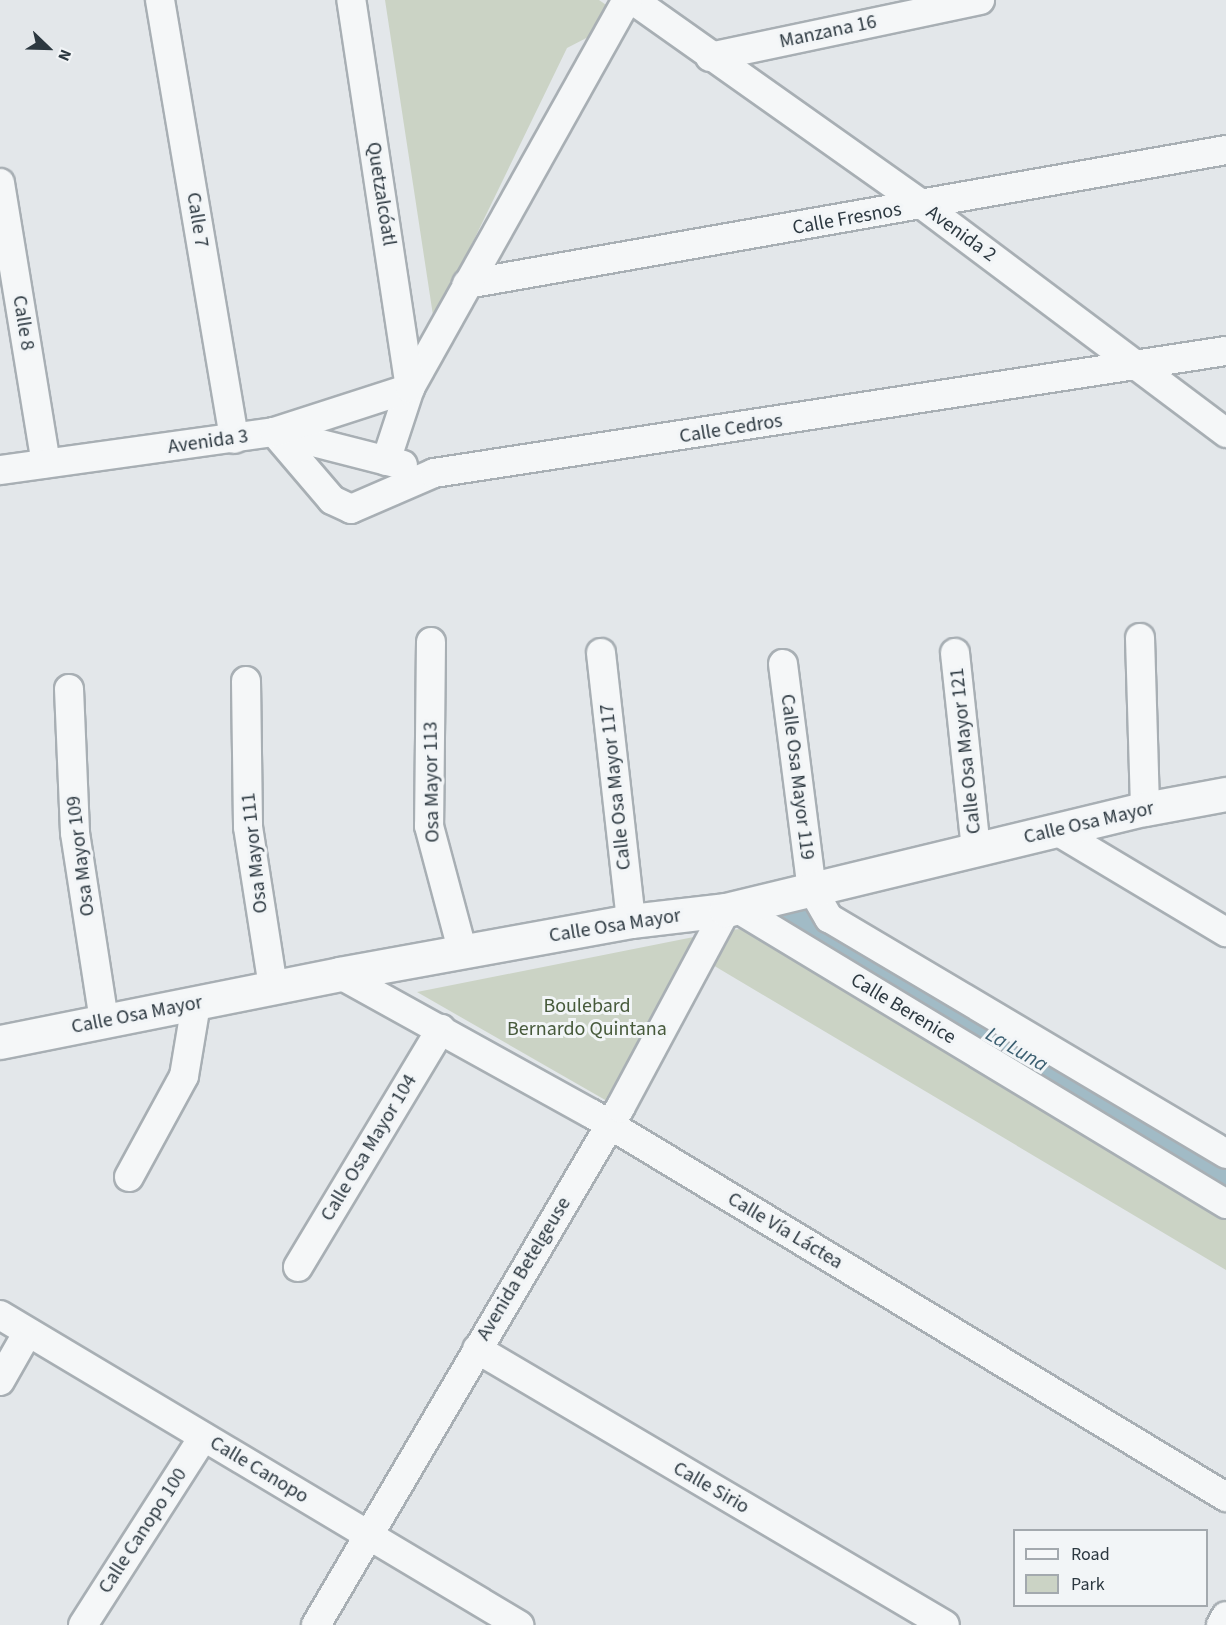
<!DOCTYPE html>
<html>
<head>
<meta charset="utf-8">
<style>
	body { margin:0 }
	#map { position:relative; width:1226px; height:1625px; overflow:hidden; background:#e3e7ea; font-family:"Source Sans 3",sans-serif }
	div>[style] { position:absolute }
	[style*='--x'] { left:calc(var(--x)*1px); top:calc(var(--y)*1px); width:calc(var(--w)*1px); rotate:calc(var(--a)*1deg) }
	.green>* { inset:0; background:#cbd3c5 }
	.river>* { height:54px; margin:-27px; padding:0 27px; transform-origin:27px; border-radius:27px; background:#a1bbc6 }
	.roads { filter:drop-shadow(2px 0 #a8afb4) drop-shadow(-2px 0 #a8afb4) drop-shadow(0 2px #a8afb4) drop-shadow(0 -2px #a8afb4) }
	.minor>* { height:28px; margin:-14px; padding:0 14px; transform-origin:14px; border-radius:14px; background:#f5f7f8 }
	.tertiary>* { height:33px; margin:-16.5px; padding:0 16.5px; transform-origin:16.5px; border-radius:16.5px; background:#f5f7f8 }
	span { translate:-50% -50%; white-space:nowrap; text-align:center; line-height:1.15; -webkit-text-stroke:6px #f2f5f7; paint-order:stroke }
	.street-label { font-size:20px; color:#2c3840 }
	.park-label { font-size:20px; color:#475a3b }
	.water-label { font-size:21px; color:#3a5e70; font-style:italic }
	.legend { position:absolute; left:1013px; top:1529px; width:195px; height:78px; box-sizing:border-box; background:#f2f5f7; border:2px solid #a3a9ae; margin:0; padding:8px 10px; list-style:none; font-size:18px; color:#2c3840 }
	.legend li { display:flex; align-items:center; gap:12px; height:30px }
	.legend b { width:30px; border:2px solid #a3a9ae }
	.north { position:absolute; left:18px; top:18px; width:60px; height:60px; -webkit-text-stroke:4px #f2f5f7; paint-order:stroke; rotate:113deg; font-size:16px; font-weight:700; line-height:24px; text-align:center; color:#2c3840 }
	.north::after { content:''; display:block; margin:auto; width:21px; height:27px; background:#2c3840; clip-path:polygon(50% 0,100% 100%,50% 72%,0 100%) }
</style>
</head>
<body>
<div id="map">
	<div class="green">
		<i style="clip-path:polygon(385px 0,599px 0,625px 18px,567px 48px,434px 322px)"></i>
		<i style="clip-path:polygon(814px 923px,1226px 1155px,1226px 1270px,691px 952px,607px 1101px,417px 992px,729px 930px)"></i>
	</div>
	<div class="river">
		<i style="--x:807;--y:926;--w:486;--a:30.4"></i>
	</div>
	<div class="roads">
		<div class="minor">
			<i style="--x:160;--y:0;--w:445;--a:80.4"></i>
			<i style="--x:633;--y:0;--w:357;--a:35.3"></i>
			<i style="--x:924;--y:206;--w:378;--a:36.9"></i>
			<i style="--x:710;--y:57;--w:276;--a:-11.9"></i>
			<i style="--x:0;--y:183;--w:284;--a:80.7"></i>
			<i style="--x:467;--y:284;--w:771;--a:-10.01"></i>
			<i style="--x:274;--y:432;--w:89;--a:49.5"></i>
			<i style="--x:332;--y:500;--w:21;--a:25"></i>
			<i style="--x:351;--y:509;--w:90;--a:-23.4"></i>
			<i style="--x:434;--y:473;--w:801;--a:-8.76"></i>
			<i style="--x:274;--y:432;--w:133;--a:14.3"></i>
			<i style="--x:386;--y:461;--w:77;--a:-71.8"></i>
			<i style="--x:410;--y:388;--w:445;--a:-60.8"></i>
			<i style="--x:0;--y:470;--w:277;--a:-7.9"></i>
			<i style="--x:274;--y:432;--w:143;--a:-17.9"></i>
			<i style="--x:410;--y:388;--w:392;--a:-98.6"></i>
			<i style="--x:1140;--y:638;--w:171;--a:88.3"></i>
			<i style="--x:431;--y:642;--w:184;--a:90.6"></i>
			<i style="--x:429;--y:826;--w:131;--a:75"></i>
			<i style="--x:601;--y:653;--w:270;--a:83.6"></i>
			<i style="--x:955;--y:653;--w:197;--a:83.9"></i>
			<i style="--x:783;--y:664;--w:227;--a:82.7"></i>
			<i style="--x:812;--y:889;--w:34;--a:60"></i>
			<i style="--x:829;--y:918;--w:462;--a:30.7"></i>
			<i style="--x:246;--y:681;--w:146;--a:89.2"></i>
			<i style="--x:248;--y:827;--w:162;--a:81.1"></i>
			<i style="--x:69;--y:689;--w:144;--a:87.6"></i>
			<i style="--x:75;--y:833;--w:190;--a:81.2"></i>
			<i style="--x:1057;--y:831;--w:197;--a:30.9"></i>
			<i style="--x:735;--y:907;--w:574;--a:31.17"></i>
			<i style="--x:339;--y:974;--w:289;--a:29"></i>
			<i style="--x:592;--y:1114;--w:741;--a:31.14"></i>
			<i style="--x:129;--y:1177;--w:115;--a:-61.4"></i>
			<i style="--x:184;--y:1076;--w:73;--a:-80.5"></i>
			<i style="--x:298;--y:1267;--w:278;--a:-59"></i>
			<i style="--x:0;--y:1315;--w:605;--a:30.85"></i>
			<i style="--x:477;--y:1349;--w:543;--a:30.53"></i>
			<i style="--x:0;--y:1381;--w:56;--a:-60.3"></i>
			<i style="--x:83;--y:1625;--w:223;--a:-57.4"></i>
			<i style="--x:316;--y:1625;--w:600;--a:-59.54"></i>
			<i style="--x:620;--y:1108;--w:225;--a:-61.8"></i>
			<i style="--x:1221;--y:1625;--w:10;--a:-61"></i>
		</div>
		<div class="tertiary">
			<i style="--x:0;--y:1042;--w:346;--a:-11.3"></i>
			<i style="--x:339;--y:974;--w:297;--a:-10.3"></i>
			<i style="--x:631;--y:921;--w:96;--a:-6.6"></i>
			<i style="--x:726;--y:910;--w:431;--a:-13.6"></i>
			<i style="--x:1145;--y:809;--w:82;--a:-10.5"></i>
		</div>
	</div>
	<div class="street-label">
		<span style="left:828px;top:32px;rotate:-12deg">Manzana 16</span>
		<span style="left:381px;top:194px;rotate:81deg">Quetzalcóatl</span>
		<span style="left:847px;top:219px;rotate:-10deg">Calle Fresnos</span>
		<span style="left:197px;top:220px;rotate:81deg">Calle 7</span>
		<span style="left:961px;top:234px;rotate:36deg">Avenida 2</span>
		<span style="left:23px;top:323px;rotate:81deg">Calle 8</span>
		<span style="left:731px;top:429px;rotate:-9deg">Calle Cedros</span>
		<span style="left:208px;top:442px;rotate:-8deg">Avenida 3</span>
		<span style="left:966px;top:751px;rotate:-96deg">Calle Osa Mayor 121</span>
		<span style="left:797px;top:777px;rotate:83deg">Calle Osa Mayor 119</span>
		<span style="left:432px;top:782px;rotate:-91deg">Osa Mayor 113</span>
		<span style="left:616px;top:787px;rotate:-96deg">Calle Osa Mayor 117</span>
		<span style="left:1089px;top:823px;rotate:-13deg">Calle Osa Mayor</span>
		<span style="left:255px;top:853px;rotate:-96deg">Osa Mayor 111</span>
		<span style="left:81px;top:856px;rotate:-97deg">Osa Mayor 109</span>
		<span style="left:615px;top:926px;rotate:-9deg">Calle Osa Mayor</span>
		<span style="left:903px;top:1009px;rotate:31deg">Calle Berenice</span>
		<span style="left:137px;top:1015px;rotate:-11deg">Calle Osa Mayor</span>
		<span style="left:369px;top:1148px;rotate:-59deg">Calle Osa Mayor 104</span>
		<span style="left:785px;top:1231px;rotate:31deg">Calle Vía Láctea</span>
		<span style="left:524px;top:1269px;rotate:-59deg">Avenida Betelgeuse</span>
		<span style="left:259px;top:1470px;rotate:31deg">Calle Canopo</span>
		<span style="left:711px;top:1488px;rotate:30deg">Calle Sirio</span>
		<span style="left:143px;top:1531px;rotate:-57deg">Calle Canopo 100</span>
	</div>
	<div class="park-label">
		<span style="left:587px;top:1018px">Boulebard<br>Bernardo Quintana</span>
	</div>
	<div class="water-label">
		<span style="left:1017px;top:1049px;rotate:30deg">La Luna</span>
	</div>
	<ul class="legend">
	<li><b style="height:8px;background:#f5f7f8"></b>Road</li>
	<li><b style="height:16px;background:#cbd3c5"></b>Park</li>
	</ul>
	<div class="north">N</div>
</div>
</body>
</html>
